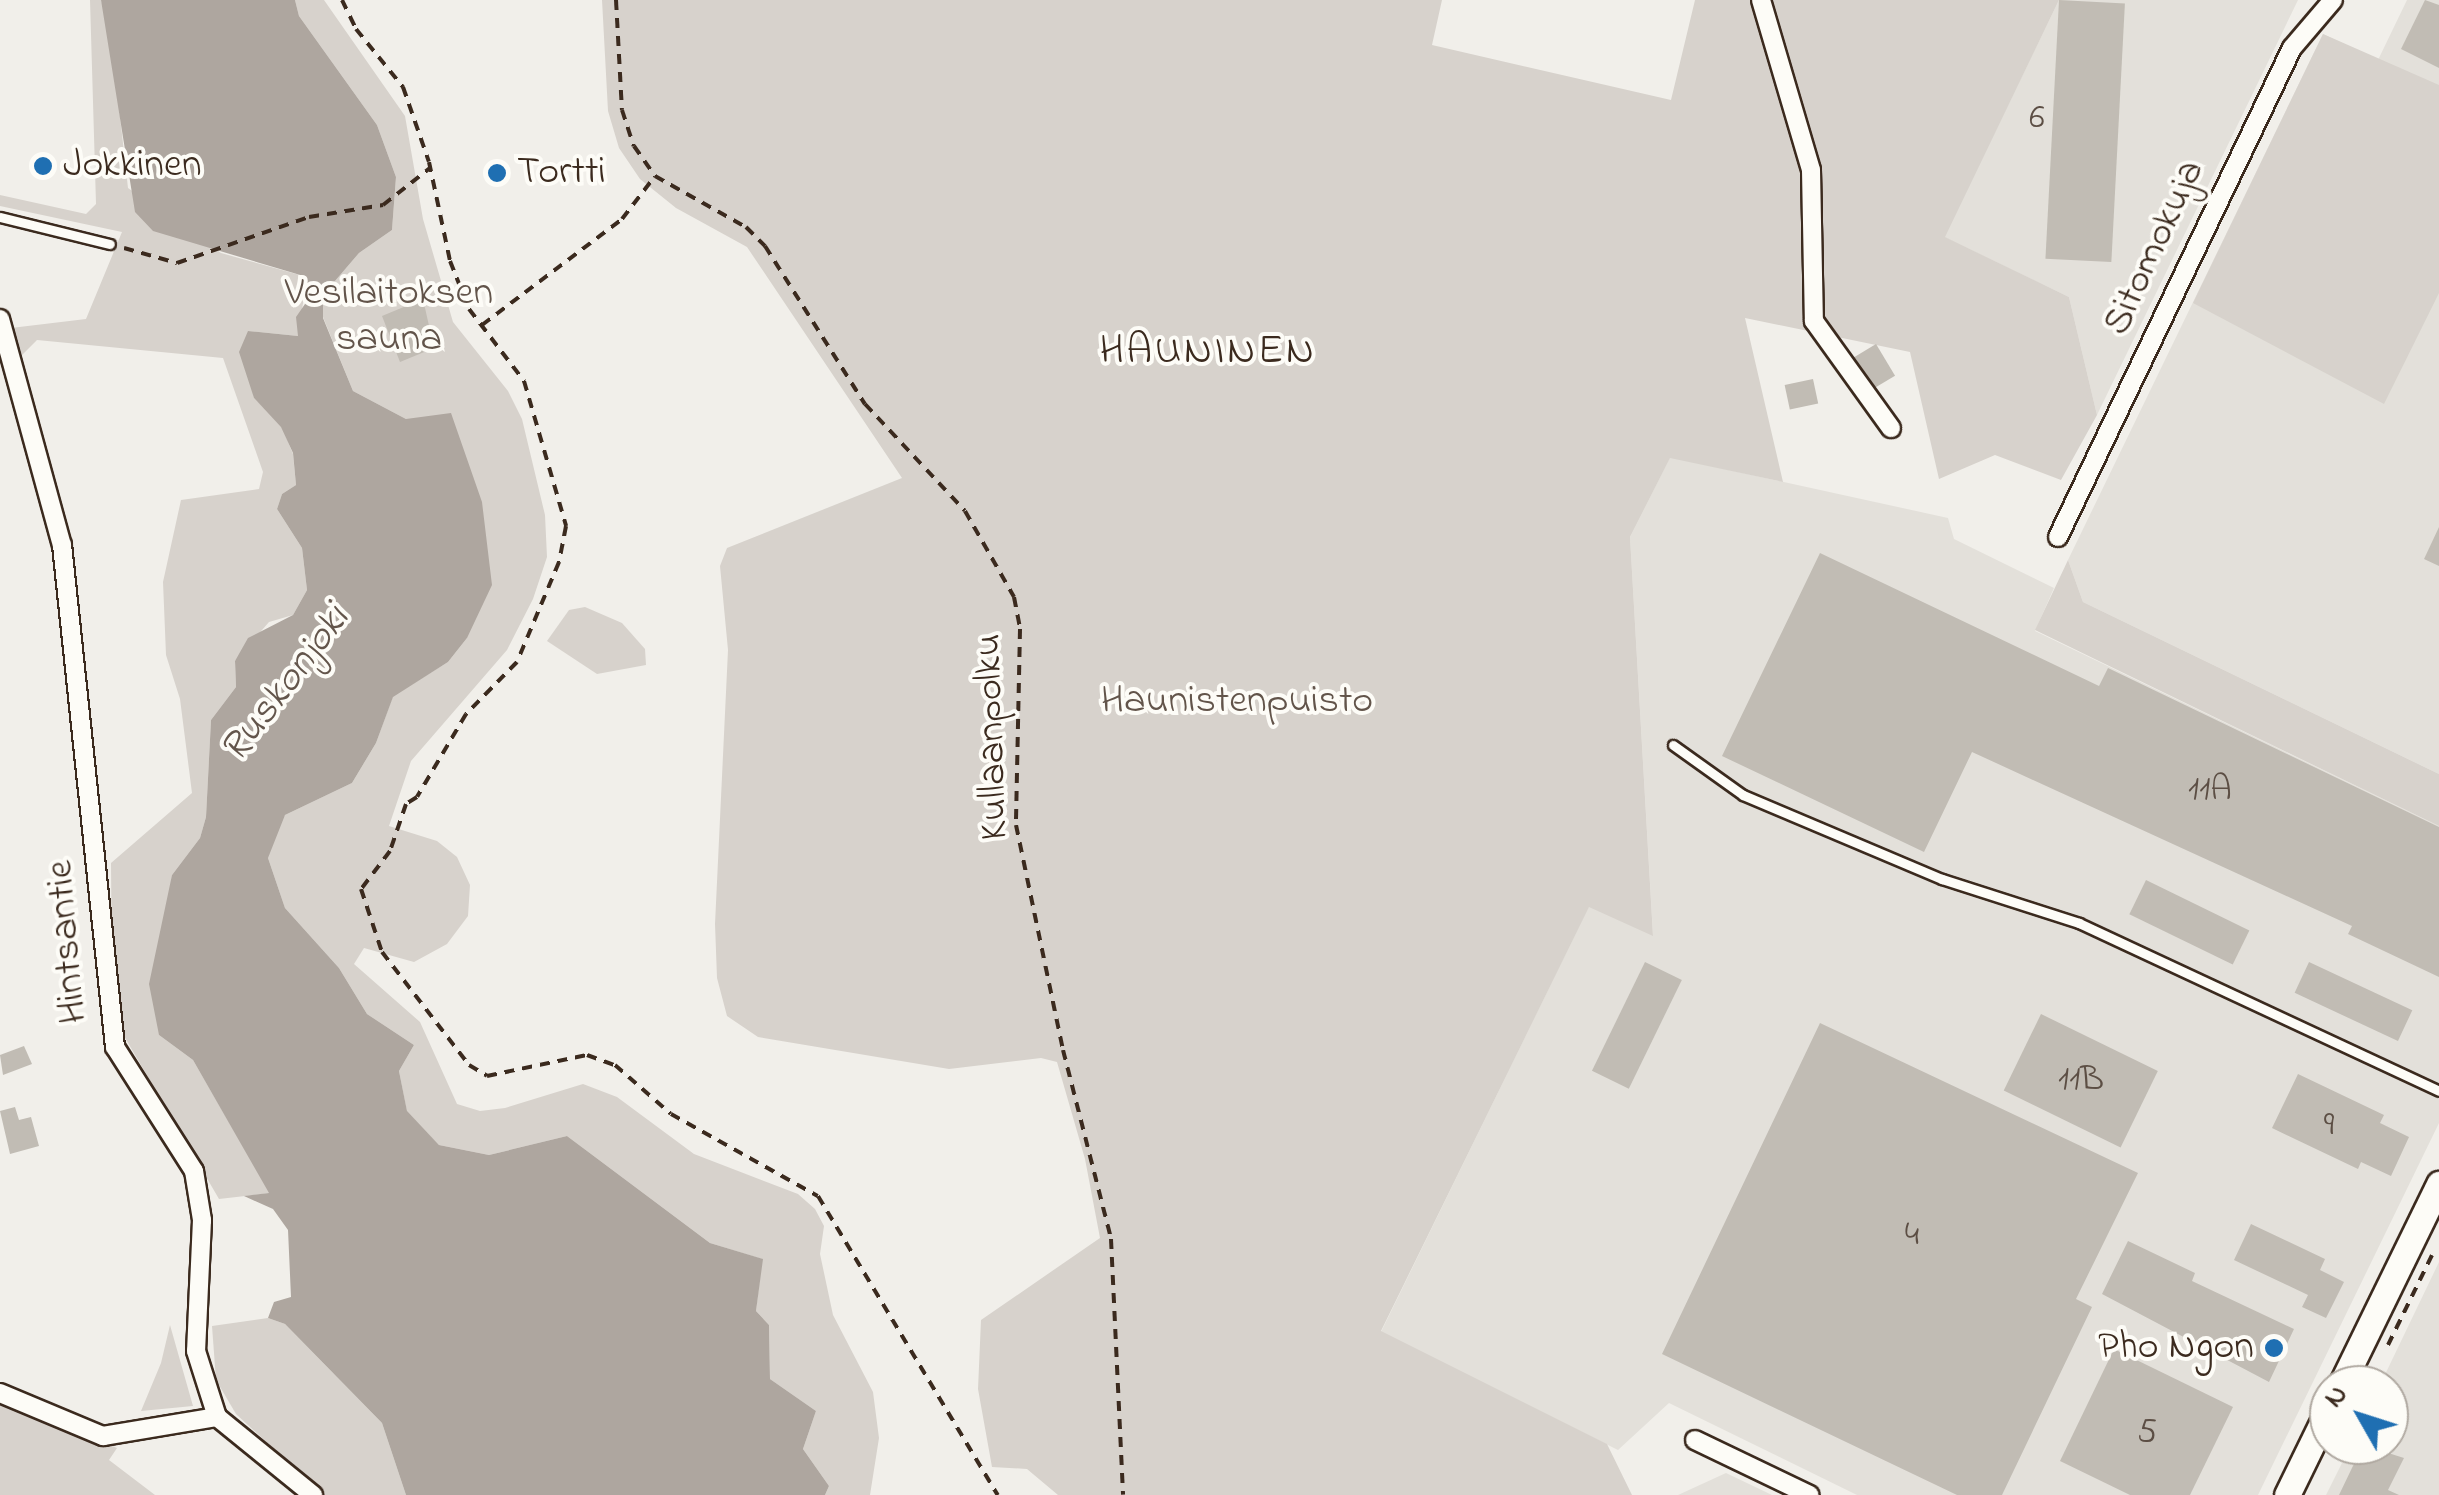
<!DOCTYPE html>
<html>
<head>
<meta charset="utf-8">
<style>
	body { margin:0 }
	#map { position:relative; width:2439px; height:1495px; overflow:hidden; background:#f1efea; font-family:"Indie Flower",sans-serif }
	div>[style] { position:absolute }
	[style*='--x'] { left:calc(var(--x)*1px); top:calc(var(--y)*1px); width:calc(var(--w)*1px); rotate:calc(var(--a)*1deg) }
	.built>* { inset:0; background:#e3e0da }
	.green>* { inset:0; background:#d7d2cc }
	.water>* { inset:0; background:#aea69f }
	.building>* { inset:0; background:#c1bcb4; transform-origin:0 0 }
	.path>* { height:4px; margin-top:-2px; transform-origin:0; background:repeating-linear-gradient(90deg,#3b2a1e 0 10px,transparent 0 18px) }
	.roads { filter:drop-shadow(2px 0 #3b2a1e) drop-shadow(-2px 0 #3b2a1e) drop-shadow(0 2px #3b2a1e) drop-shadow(0 -2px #3b2a1e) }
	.lane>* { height:9px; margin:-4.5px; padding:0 4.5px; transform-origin:4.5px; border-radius:4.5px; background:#fdfcf7 }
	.street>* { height:18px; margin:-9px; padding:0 9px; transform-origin:9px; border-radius:9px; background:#fdfcf7 }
	.secondary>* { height:25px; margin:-12.5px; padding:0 12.5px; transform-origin:12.5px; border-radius:12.5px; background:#fdfcf7 }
	.dots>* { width:28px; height:28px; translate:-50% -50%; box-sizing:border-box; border:5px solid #fdfcf7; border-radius:50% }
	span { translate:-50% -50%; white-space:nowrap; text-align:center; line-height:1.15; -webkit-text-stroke:8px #fdfcf7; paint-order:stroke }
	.number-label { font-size:35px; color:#5c4e44 }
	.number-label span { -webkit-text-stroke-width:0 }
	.poi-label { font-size:40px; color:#3b2a1e }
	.left { translate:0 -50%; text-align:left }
	.right { translate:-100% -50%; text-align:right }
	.street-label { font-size:40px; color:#3b2a1e }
	.park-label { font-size:40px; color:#62544a }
	.neighbourhood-label { font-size:42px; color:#3b2a1e; letter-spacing:2.5px }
	.water-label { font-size:42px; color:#63554b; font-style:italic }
	.north { position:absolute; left:2309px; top:1365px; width:100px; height:100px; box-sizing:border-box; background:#fdfcf7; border:2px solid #afa8a0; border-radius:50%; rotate:309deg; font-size:28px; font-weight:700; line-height:40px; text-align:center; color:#3b2a1e }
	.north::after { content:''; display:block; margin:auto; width:35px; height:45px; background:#1f6fb2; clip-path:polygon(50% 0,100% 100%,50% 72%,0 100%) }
</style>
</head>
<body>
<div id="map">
	<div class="built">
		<i style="clip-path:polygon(2059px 0,2298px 0,2097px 415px,2069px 297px,1944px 237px)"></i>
		<i style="clip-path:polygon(2407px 0,2439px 0,2439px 774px,2083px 602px,2068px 560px,2323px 34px,2378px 60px)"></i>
		<i style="clip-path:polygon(1670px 457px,1948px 518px,1954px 539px,2054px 588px,2035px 631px,2439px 826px,2439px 1123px,2258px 1495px,1857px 1495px,1669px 1403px,1618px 1450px,1381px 1332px,1589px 906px,1653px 935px,1630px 537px)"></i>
		<i style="clip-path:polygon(2439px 1262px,2439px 1495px,2326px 1495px,2351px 1445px,2389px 1445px,2389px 1385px,2380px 1385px)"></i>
		<i style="clip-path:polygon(1726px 1473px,1772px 1495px,1678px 1495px)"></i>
	</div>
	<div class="green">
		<i style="clip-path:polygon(90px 0,101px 0,111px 36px,128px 188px,221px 253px,307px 277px,298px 336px,248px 331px,254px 398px,282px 427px,293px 454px,296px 485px,282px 494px,277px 509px,302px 548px,307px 590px,293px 615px,269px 622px,235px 661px,236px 687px,211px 720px,206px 817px,200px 838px,172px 875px,159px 1035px,193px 1060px,270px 1193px,219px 1199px,124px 1036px,112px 986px,111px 863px,192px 793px,180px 699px,166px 655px,163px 582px,181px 500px,259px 489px,263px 472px,223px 358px,37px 340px,22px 355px,11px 328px,86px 319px,122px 232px,0 206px,0 195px,86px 214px,96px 204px)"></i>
		<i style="clip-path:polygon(295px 0,324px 0,405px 116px,423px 219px,453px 322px,508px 391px,522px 419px,545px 515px,547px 557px,533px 599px,507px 650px,411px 761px,389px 826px,437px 841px,457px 857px,470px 885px,468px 916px,447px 944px,414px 962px,364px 948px,354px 964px,420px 1022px,457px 1104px,480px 1111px,505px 1108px,583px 1084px,617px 1097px,694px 1154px,798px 1194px,815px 1209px,824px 1226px,820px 1254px,833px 1315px,873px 1392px,879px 1438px,870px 1495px,825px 1495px,829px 1486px,803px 1449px,816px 1411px,770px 1379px,769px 1325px,756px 1311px,762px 1259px,710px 1243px,567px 1136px,489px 1155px,439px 1145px,407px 1112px,399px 1071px,414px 1045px,367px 1014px,339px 968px,285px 908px,268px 858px,271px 835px,285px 815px,352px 783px,376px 743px,393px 696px,448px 662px,467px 638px,406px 419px,353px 391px,323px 317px,323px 295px,359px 253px,392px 230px,396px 177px,377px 125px,299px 16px)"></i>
		<i style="clip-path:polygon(602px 0,1442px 0,1432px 45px,1671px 100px,1695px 0,2059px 0,1945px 237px,2069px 297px,2097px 415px,2061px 480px,1995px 455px,1939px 479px,1910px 352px,1745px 318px,1783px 482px,1670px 458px,1630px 537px,1653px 936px,1589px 907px,1381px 1331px,1607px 1444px,1632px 1495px,1058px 1495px,1027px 1469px,992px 1467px,978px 1389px,981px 1320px,1100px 1238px,1085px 1159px,1057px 1062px,1041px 1058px,949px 1069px,758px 1037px,727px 1016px,717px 978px,715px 924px,728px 650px,720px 566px,727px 548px,902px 478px,747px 247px,676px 208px,640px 179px,619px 148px,608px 111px)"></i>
		<i style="clip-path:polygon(2323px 34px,2439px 85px,2439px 293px,2384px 404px,2193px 303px)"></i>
		<i style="clip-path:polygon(2068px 560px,2083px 602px,2439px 774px,2439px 826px,2035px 630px)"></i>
		<i style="clip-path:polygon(585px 607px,622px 623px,645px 649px,646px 665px,597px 674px,547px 641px,569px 610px)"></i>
		<i style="clip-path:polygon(268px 1318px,285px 1324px,382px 1423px,406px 1495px,324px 1495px,236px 1414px,216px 1380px,212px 1326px)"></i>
		<i style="clip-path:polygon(170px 1325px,193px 1406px,141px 1411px,161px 1363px)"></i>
		<i style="clip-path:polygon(0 1401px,117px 1448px,109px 1460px,155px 1495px,0 1495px)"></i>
	</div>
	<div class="water">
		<i style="clip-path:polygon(101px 0,295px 0,299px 16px,377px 125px,396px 177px,392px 230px,359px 253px,323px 295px,323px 318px,353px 391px,406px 419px,451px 413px,482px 502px,492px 585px,467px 638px,448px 662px,393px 697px,376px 743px,352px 783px,285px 815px,268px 858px,285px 908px,339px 968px,367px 1014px,414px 1045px,399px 1071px,407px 1111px,439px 1145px,489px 1155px,567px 1136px,710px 1243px,763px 1259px,756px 1311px,769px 1325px,770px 1379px,816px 1411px,803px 1449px,829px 1486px,825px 1495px,406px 1495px,382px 1423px,285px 1324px,268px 1318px,274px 1302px,291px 1297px,288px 1230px,273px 1209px,244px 1196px,269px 1193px,193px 1060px,159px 1035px,149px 984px,172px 875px,200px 838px,206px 817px,211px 720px,236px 687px,235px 661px,248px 638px,293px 615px,307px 590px,302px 548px,277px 509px,282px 494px,296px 485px,293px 453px,281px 427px,254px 398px,239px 352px,248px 331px,298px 336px,296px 317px,305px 304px,307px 277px,153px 231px,135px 212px)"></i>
	</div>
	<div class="building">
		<i style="left:2059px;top:0;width:66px;height:259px;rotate:3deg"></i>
		<i style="clip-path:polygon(2425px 0,2439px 5px,2439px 68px,2401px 49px)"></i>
		<i style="clip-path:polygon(423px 299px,434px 348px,400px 362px,382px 316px)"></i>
		<i style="left:1876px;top:344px;width:37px;height:26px;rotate:59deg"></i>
		<i style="left:1813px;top:379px;width:25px;height:29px;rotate:78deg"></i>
		<i style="clip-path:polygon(2439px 527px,2439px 566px,2424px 559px)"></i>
		<i style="clip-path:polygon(1820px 553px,2099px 686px,2108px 668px,2439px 827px,2439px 977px,2348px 934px,2352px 926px,1972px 752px,1924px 852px,1722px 756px)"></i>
		<i style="left:2146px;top:880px;width:115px;height:38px;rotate:26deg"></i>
		<i style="left:1645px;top:962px;width:41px;height:121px;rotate:26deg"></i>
		<i style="left:2309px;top:962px;width:114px;height:34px;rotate:25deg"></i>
		<i style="left:2041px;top:1014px;width:130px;height:85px;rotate:26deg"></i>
		<i style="clip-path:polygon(1820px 1023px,2138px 1173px,2076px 1299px,2092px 1307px,2002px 1495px,1957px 1495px,1662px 1354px)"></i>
		<i style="clip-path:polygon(24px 1046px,32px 1064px,3px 1075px,0 1055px)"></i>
		<i style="clip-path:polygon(2298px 1074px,2384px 1115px,2380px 1123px,2409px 1137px,2391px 1176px,2361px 1162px,2358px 1169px,2272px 1128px)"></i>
		<i style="clip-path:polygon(15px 1107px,19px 1120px,31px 1117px,39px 1146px,10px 1154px,0 1111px)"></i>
		<i style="clip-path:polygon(2251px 1224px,2325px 1259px,2320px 1270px,2344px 1282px,2326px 1318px,2302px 1307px,2308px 1295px,2234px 1260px)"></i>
		<i style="clip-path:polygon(2128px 1241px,2195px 1273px,2192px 1281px,2294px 1329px,2269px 1382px,2102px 1294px)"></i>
		<i style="clip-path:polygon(2114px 1349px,2233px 1407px,2190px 1495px,2130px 1495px,2060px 1461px)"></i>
		<i style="clip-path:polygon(2363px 1445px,2404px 1458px,2388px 1490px,2399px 1495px,2339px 1495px)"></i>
	</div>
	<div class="path">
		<i style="--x:342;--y:0;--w:32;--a:64"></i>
		<i style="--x:356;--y:29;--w:75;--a:51"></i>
		<i style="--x:403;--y:87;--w:79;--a:70.9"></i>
		<i style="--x:429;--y:162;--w:101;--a:78"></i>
		<i style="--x:450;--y:261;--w:52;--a:68.4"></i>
		<i style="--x:469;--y:309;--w:91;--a:52.6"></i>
		<i style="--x:524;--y:381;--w:151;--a:73.8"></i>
		<i style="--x:566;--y:526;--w:37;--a:101"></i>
		<i style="--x:559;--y:562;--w:108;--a:112.8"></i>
		<i style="--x:517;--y:662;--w:73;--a:134.4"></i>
		<i style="--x:466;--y:714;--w:96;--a:120.6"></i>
		<i style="--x:417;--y:797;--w:13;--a:148"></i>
		<i style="--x:406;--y:804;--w:50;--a:108.8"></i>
		<i style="--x:390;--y:851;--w:48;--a:127.3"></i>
		<i style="--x:361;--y:889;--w:66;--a:71.6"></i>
		<i style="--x:382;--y:952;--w:143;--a:52.4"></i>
		<i style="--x:469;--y:1065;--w:21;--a:31"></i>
		<i style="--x:487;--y:1076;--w:102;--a:-11.9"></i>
		<i style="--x:587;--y:1055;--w:30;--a:20"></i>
		<i style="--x:615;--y:1065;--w:74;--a:41.2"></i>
		<i style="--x:671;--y:1114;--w:168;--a:29.2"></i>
		<i style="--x:818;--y:1196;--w:349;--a:59"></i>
		<i style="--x:616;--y:0;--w:110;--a:86.9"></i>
		<i style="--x:622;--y:110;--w:38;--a:72"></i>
		<i style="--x:634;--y:146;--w:37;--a:55"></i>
		<i style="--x:655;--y:176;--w:104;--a:29.3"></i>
		<i style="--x:746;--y:227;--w:27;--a:45"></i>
		<i style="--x:765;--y:246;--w:187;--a:57.7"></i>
		<i style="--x:865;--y:404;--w:146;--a:46.9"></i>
		<i style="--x:965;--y:511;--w:99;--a:60.3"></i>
		<i style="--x:1014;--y:597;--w:33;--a:79"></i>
		<i style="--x:1020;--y:629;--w:196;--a:91.2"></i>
		<i style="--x:1016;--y:825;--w:230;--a:78.2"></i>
		<i style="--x:1063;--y:1050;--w:195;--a:75.7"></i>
		<i style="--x:1111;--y:1239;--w:256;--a:87.3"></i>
		<i style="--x:124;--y:248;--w:55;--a:15.8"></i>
		<i style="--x:177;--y:263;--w:140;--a:-19.2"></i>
		<i style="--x:309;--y:217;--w:75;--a:-9.2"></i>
		<i style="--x:383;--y:205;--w:60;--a:-38.2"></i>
		<i style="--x:482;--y:325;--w:176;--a:-37.1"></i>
		<i style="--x:622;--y:219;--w:54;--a:-52.5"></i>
		<i style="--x:2388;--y:1345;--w:100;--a:-63.9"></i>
	</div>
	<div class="roads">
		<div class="lane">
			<i style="--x:0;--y:217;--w:113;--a:13.8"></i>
			<i style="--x:1673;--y:745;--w:86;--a:35.5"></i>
			<i style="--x:1743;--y:795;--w:216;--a:22.9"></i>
			<i style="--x:1942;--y:879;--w:144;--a:17.8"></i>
			<i style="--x:2079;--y:923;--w:397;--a:25"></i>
		</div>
		<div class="street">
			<i style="--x:1761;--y:0;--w:177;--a:73.6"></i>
			<i style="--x:1811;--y:170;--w:151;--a:88.9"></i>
			<i style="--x:1814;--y:321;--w:132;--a:54.3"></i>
			<i style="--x:0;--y:319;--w:234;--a:74.7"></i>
			<i style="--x:62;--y:545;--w:505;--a:83.97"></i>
			<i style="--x:115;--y:1047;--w:147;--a:57.5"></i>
			<i style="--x:194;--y:1171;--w:50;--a:80.7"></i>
			<i style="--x:202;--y:1220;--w:131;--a:92.6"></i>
			<i style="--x:196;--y:1351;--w:69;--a:72.3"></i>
			<i style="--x:217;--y:1417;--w:124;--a:39.1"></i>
			<i style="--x:2058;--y:537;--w:542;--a:-64.43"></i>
			<i style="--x:2292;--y:48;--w:63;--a:-49.5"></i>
			<i style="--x:0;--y:1393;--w:112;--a:22.7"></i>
			<i style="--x:103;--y:1436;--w:116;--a:-9.5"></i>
			<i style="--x:1695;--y:1440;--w:127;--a:25.6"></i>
		</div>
		<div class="secondary">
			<i style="--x:2341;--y:1385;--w:224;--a:-64"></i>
			<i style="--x:2287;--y:1495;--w:96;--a:-64"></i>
		</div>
	</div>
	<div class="dots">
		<i style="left:43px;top:166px;background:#1f6fb2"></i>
		<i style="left:497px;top:173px;background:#1f6fb2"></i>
		<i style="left:2274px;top:1348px;background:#1f6fb2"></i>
	</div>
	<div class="number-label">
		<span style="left:2037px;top:119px">6</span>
		<span style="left:2210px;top:791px">11A</span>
		<span style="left:2081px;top:1081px">11B</span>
		<span style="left:2329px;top:1126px">9</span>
		<span style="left:1912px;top:1236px">4</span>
		<span style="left:2147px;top:1434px">5</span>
	</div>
	<div class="poi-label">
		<span class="left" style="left:63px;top:166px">Jokkinen</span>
		<span class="left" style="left:517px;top:173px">Tortti</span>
		<span class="right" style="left:2254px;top:1348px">Pho Ngon</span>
	</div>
	<div class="street-label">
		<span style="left:2155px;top:248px;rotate:-65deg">Sitomokuja</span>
		<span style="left:993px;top:737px;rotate:-92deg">Kullaanpolku</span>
		<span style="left:68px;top:942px;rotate:-95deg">Hintsantie</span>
	</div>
	<div class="park-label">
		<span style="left:389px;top:317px">Vesilaitoksen<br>sauna</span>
		<span style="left:1237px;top:702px">Haunistenpuisto</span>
	</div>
	<div class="neighbourhood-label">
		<span style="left:1208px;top:352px">HAUNINEN</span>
	</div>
	<div class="water-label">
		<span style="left:286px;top:685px;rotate:-53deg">Ruskonjoki</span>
	</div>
	<div class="north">N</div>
</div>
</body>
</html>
